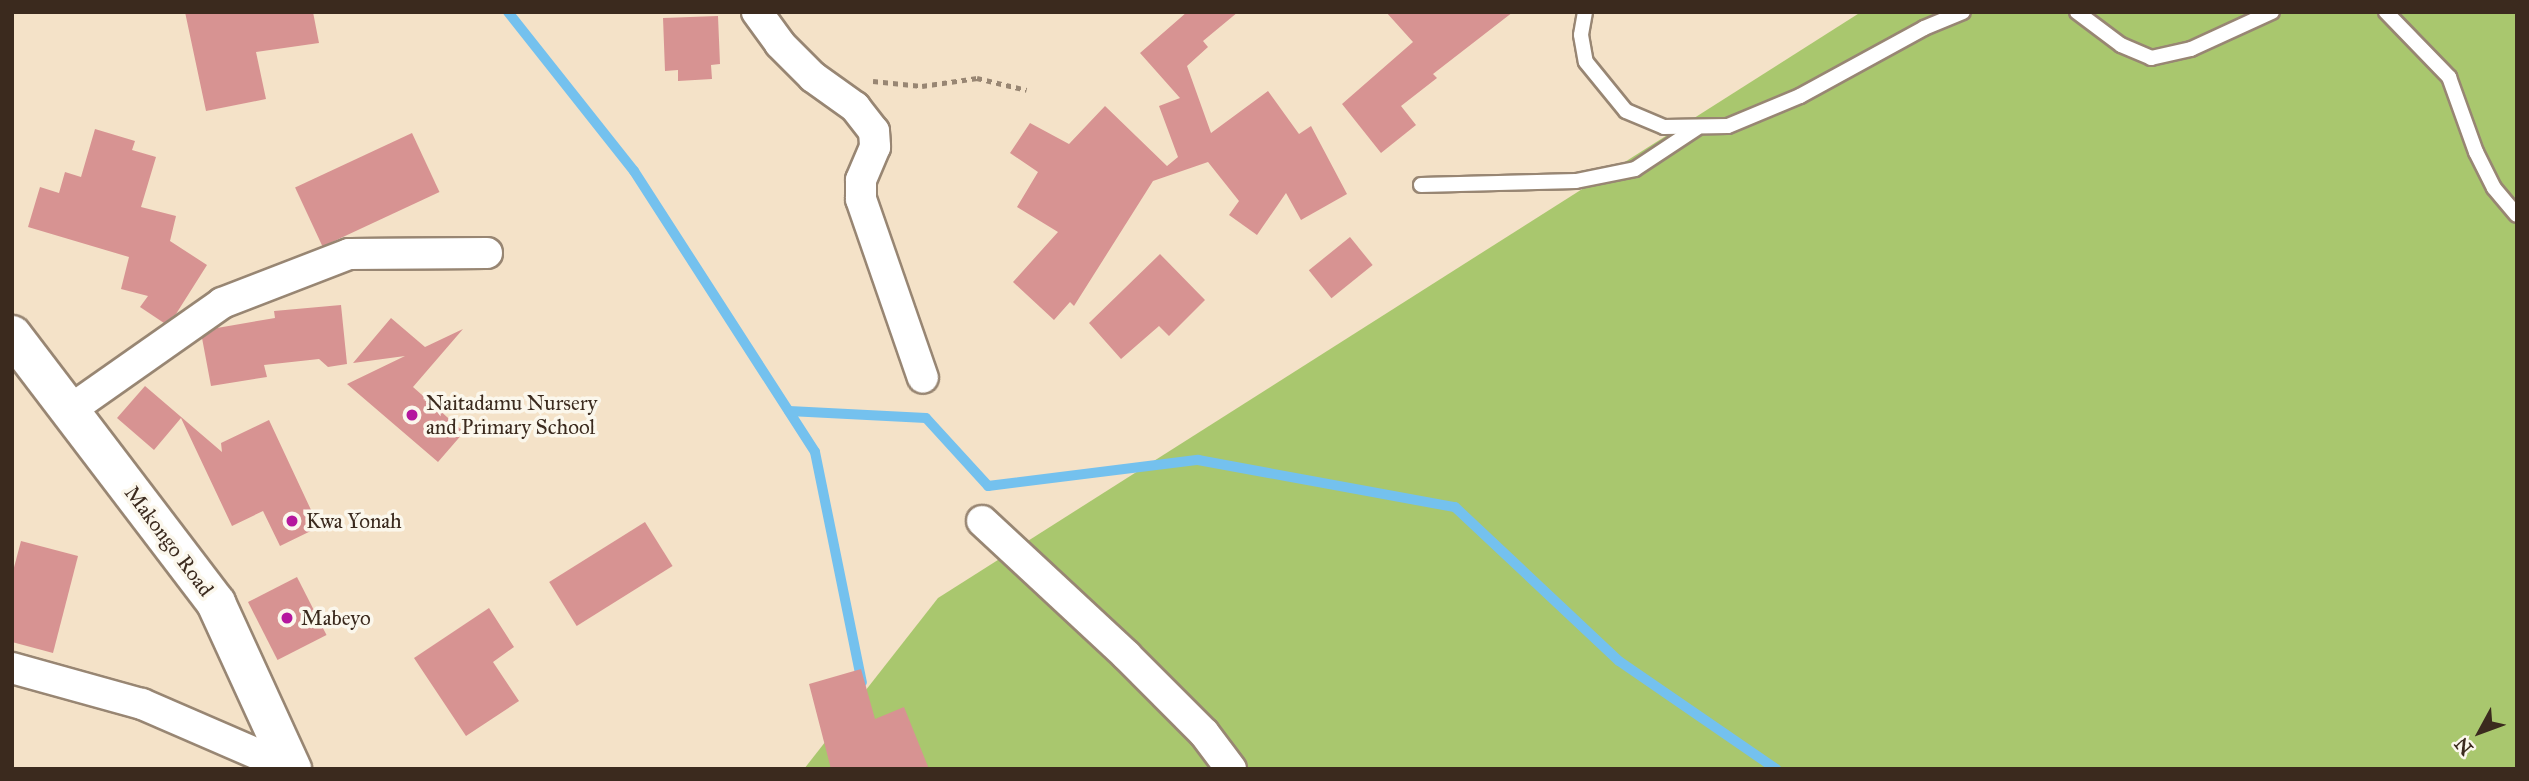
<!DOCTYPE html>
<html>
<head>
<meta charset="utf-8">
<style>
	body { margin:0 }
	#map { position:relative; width:2529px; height:781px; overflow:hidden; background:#f4e2c8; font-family:"IM FELL Great Primer",serif }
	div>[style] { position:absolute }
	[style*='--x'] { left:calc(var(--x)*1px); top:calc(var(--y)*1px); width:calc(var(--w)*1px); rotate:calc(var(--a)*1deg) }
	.green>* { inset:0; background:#a9c76e }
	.stream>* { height:10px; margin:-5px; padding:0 5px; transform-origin:5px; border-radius:5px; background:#74c1ee }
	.building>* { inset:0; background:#d79392; transform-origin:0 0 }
	.path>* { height:4.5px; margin-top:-2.25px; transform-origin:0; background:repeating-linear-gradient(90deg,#988673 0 5px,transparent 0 10px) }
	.roads { filter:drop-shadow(2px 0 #988673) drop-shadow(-2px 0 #988673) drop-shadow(0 2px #988673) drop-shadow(0 -2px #988673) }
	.lane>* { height:14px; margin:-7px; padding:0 7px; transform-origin:7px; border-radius:7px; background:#fff }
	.street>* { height:30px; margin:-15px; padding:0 15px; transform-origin:15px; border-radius:15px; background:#fff }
	.secondary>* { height:38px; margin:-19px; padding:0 19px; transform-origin:19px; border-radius:19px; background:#fff }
	.dots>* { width:19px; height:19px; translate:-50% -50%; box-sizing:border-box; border:4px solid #fbf7ec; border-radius:50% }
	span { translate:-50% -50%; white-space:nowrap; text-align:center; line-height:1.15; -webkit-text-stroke:7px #fbf7ec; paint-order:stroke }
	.poi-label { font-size:21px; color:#3b2a1e }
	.left { translate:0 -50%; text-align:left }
	.street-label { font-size:21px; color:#3b2a1e }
	.frame { position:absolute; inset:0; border:14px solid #3b2a1e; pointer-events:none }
	.north { position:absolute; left:2445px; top:697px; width:70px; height:70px; -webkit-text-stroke:5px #fbf7ec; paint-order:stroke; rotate:229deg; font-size:19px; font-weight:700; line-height:28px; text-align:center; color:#3b2a1e }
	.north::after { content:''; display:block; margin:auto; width:24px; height:32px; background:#3b2a1e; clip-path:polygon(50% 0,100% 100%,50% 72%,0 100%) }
</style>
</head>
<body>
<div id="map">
	<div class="green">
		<i style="clip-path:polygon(1861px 12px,2517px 12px,2517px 769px,804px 769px,938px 598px)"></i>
	</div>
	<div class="stream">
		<i style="--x:508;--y:12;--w:203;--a:51.6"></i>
		<i style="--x:634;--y:171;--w:334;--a:57.2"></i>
		<i style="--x:815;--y:452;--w:235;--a:78.5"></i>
		<i style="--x:789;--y:411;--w:137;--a:2.9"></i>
		<i style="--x:926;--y:418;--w:92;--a:47.6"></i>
		<i style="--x:988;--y:486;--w:212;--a:-7.1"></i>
		<i style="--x:1198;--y:460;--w:261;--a:10.4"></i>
		<i style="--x:1455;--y:507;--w:225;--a:43.2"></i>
		<i style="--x:1619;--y:661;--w:191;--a:34.5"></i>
	</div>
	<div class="building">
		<i style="clip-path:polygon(185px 12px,313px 12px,319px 43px,256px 52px,266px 99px,206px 111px)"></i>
		<i style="clip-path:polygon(1187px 12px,1238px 12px,1203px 41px,1208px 47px,1187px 66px,1211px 133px,1268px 91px,1299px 134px,1311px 126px,1347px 194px,1301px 220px,1286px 193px,1257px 235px,1229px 215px,1239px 201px,1208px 162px,1153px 181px,1074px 306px,1070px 302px,1054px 320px,1013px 282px,1058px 232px,1017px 207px,1038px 172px,1010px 153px,1030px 123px,1069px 144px,1105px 106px,1167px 166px,1178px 157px,1159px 106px,1180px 98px,1140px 53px)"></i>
		<i style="clip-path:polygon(1386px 12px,1513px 12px,1433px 74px,1437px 78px,1401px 106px,1416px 125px,1381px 153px,1342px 104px,1413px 42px)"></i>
		<i style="clip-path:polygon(718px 16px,720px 64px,711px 65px,712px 79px,678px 81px,678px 70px,665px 71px,663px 18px)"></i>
		<i style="clip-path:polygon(95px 129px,135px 141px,132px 150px,156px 157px,141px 207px,176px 216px,170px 241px,207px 265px,176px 314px,164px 323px,140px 307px,148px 296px,121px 289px,129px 257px,28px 227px,40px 187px,59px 193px,65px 172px,81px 177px)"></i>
		<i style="left:412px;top:133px;width:65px;height:129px;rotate:65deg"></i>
		<i style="left:1350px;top:237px;width:36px;height:53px;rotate:51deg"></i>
		<i style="clip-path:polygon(1160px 254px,1205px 300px,1169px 336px,1159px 326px,1121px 359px,1089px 323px)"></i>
		<i style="clip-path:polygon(341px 305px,347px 364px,328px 367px,319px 359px,264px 365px,267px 377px,211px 386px,202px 338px,217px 328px,275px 318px,274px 311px)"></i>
		<i style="clip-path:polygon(391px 318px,425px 347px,463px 329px,413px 387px,464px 432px,438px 462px,347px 384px,405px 356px,353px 363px)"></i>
		<i style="clip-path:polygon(145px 386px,222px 452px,221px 443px,269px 420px,319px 527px,280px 546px,263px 511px,232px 526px,181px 418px,154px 450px,117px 418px)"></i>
		<i style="left:645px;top:522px;width:52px;height:113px;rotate:58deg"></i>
		<i style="clip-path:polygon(21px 541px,78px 556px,53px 653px,12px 642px,12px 575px)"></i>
		<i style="left:297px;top:577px;width:65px;height:55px;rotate:63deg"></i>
		<i style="clip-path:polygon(489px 608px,514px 647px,493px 662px,519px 701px,466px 736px,414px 658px)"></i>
		<i style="clip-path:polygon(861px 669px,875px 719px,904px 707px,929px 769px,831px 769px,809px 684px)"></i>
	</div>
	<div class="path">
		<i style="--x:873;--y:81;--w:49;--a:5.8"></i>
		<i style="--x:922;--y:86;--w:56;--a:-8.3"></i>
		<i style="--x:977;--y:78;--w:51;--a:13.5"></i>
	</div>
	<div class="roads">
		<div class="lane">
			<i style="--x:1585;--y:12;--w:23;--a:100"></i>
			<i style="--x:1581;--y:35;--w:27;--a:80"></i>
			<i style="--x:1586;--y:62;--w:63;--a:50.8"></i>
			<i style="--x:1626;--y:111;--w:41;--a:22.8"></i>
			<i style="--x:1664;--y:127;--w:64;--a:-0.9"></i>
			<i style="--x:1728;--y:126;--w:78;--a:-22.6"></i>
			<i style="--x:1800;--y:96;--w:141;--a:-28.7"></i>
			<i style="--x:1924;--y:28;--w:42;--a:-22.3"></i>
			<i style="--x:2077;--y:12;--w:55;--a:36.9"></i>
			<i style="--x:2121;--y:45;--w:33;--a:23"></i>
			<i style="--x:2151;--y:58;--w:41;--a:-12.7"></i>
			<i style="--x:2191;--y:49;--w:89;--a:-24.6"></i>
			<i style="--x:2386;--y:12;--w:91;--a:45.9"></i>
			<i style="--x:2449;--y:77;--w:80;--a:70.2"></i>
			<i style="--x:2476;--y:152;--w:40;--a:63.4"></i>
			<i style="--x:2494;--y:188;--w:35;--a:50"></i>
			<i style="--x:1421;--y:185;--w:155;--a:-1.5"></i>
			<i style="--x:1576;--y:181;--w:60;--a:-11.5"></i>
			<i style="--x:1635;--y:169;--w:74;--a:-33.5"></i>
		</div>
		<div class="street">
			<i style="--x:757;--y:12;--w:39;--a:54"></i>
			<i style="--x:780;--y:44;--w:47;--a:45"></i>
			<i style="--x:813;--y:77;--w:52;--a:35.5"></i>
			<i style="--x:855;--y:107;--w:31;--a:52"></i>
			<i style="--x:874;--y:131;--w:16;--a:86"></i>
			<i style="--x:875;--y:147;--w:36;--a:113"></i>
			<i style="--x:861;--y:180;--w:19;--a:90"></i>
			<i style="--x:861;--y:199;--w:189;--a:70.9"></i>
			<i style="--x:70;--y:410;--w:186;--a:-35.1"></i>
			<i style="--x:222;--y:303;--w:136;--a:-21.1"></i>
			<i style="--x:349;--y:254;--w:138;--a:-0.4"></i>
			<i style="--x:982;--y:521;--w:197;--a:42.9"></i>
			<i style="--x:1126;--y:655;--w:110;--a:45"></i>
			<i style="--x:1204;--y:733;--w:45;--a:53.1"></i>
			<i style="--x:12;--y:668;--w:135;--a:15.5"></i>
			<i style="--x:142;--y:704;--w:163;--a:23.4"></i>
		</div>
		<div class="secondary">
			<i style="--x:12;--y:335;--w:337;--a:52.7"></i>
			<i style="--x:216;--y:603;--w:183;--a:65.4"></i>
		</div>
	</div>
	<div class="dots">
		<i style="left:412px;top:415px;background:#b5179e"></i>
		<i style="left:292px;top:521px;background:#b5179e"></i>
		<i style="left:287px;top:618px;background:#b5179e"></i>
	</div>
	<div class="poi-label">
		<span class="left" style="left:426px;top:415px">Naitadamu Nursery<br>and Primary School</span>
		<span class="left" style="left:306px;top:521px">Kwa Yonah</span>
		<span class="left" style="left:301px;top:618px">Mabeyo</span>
	</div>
	<div class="street-label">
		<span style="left:169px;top:541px;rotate:53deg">Makongo Road</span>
	</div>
	<div class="frame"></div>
	<div class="north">N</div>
</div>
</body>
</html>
